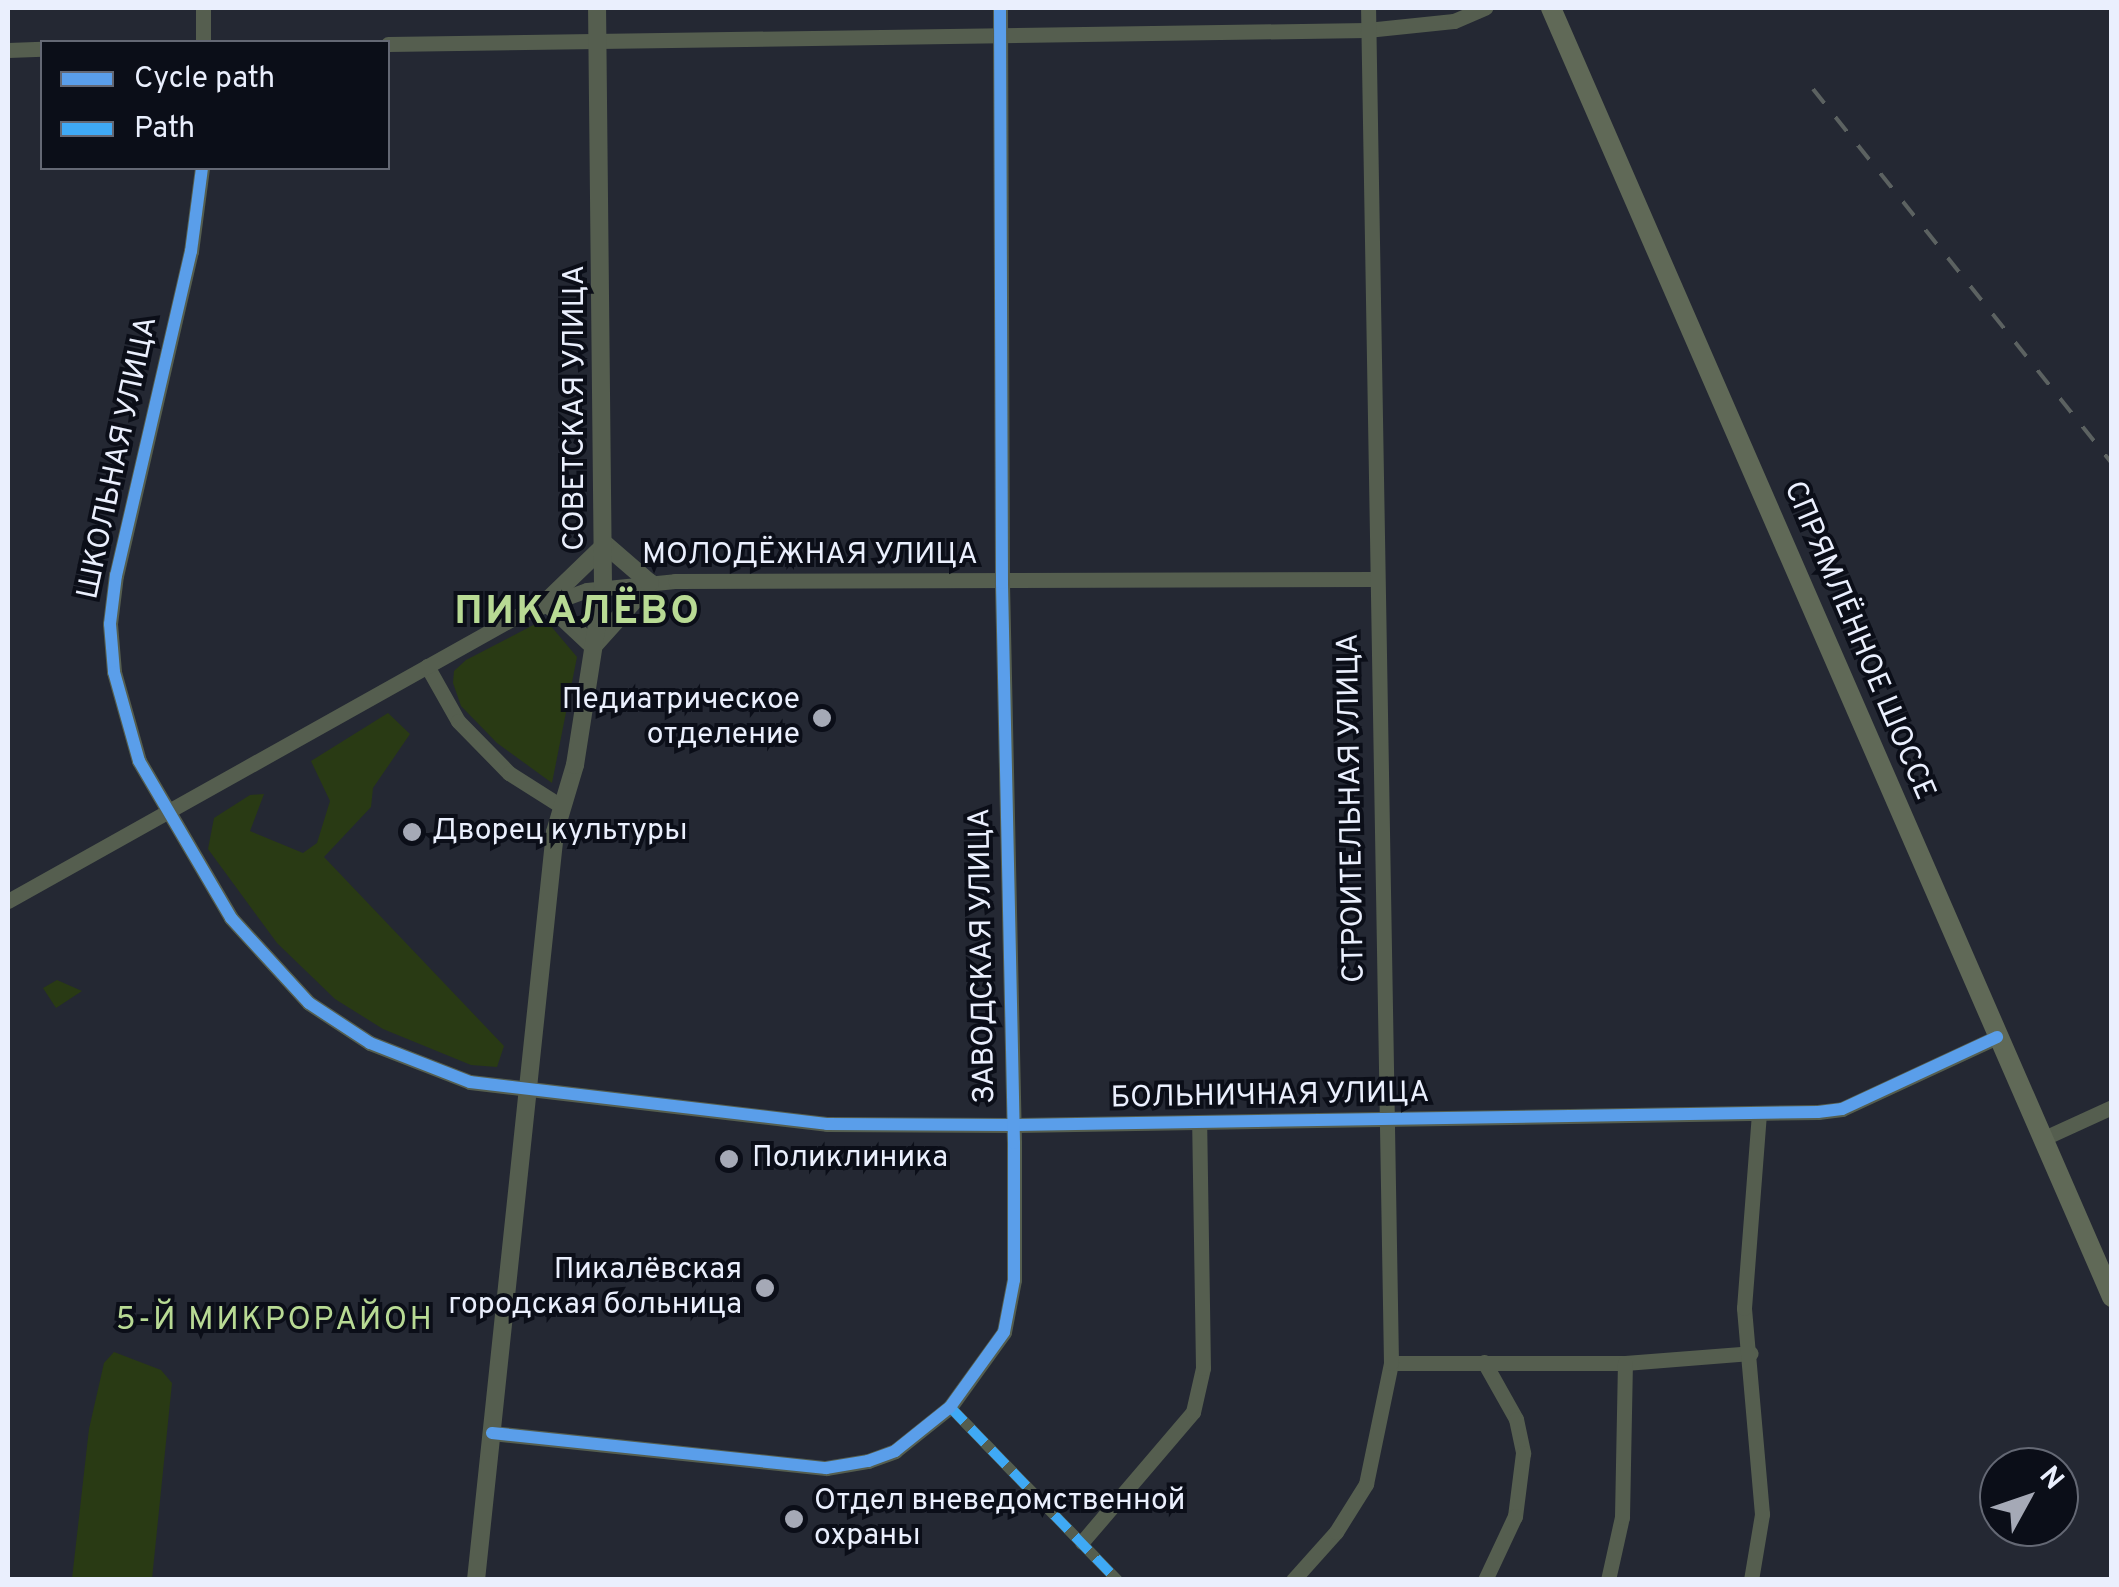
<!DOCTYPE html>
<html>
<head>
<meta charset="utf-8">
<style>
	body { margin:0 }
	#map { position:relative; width:2119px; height:1587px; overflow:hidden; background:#242833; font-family:Overpass,sans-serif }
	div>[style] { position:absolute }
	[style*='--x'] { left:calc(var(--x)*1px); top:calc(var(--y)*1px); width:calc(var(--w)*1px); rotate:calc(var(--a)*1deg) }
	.green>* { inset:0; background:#293a14 }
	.pedestrian>* { height:11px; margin:-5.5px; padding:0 5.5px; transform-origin:5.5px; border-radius:5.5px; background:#555e4f }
	.minor>* { height:15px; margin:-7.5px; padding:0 7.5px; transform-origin:7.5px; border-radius:7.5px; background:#555e4f }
	.tertiary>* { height:18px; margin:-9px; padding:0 9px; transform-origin:9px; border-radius:9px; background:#555e4f }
	.secondary>* { height:20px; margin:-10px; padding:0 10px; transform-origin:10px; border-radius:10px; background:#606957 }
	.rail>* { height:4px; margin-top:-2px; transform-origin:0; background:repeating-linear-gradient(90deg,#5c6261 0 18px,transparent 0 36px) }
	.quiet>* { height:10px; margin-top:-5px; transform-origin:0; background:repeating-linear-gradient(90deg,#3fa9f5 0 20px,transparent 0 30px) }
	.cycleway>* { height:12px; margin:-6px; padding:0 6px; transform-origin:6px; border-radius:6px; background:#5a9eea }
	.dots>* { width:28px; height:28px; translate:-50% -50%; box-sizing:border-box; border:5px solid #0b0e18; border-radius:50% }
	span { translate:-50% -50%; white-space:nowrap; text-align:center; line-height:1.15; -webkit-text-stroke:8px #0b0e18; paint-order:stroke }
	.street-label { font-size:30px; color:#eaeffd }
	.poi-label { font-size:30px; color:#eaeffd }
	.right { translate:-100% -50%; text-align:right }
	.left { translate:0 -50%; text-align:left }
	.neighbourhood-label { font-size:32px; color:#b8da94; letter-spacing:2.5px }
	.district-label { font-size:40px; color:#b8da94; font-weight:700; letter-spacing:2.5px }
	.frame { position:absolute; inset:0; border:10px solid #eaeffd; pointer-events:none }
	.legend { position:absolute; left:40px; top:40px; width:350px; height:130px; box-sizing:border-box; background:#0b0e18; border:2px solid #646874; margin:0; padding:12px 18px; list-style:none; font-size:30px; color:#eaeffd }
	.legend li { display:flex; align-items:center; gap:20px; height:50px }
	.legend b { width:50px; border:2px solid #646874 }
	.north { position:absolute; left:1979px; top:1447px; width:100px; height:100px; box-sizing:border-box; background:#0b0e18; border:2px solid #646874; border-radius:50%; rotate:50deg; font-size:28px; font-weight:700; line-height:40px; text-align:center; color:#eaeffd }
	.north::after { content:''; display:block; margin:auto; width:35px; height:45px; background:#a5a9b6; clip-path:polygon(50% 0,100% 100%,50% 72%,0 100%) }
</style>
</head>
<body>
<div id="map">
	<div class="green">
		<i style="clip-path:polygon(545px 619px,577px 657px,552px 783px,497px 743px,461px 706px,453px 683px,454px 671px,466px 660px)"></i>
		<i style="clip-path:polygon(388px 713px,410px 734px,373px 788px,371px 807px,324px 857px,504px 1046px,497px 1067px,471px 1065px,383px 1029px,335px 999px,277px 943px,208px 849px,214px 818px,250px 795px,264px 794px,250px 831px,303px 853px,317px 843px,330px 801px,311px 761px)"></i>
		<i style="clip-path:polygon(57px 980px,82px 991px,56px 1008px,43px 988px)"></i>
		<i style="clip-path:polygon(114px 1352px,161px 1370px,172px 1383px,152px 1579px,72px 1579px,89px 1429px,104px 1363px)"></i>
	</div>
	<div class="pedestrian">
		<i style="--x:950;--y:1407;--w:240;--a:46"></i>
	</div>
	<div class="minor">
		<i style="--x:203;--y:8;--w:34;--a:90"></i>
		<i style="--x:388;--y:44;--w:979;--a:-0.82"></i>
		<i style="--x:1367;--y:30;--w:87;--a:-5.9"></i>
		<i style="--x:1454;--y:21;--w:34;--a:-23"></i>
		<i style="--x:8;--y:50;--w:34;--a:-2"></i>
		<i style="--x:202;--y:168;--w:84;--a:97.5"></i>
		<i style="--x:191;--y:251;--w:333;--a:103"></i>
		<i style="--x:116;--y:575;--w:49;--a:97"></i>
		<i style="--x:110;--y:624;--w:48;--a:85.2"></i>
		<i style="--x:114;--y:672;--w:92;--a:74.3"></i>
		<i style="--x:139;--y:761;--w:182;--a:59.6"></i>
		<i style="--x:231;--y:918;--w:115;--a:47.5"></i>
		<i style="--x:309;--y:1003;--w:73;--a:33.3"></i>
		<i style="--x:370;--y:1043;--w:107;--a:21.3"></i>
		<i style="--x:470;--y:1082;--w:359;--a:6.7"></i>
		<i style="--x:827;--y:1124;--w:186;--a:0.3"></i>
		<i style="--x:1013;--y:1125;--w:805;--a:-0.93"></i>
		<i style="--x:1818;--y:1112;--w:24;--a:-7"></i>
		<i style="--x:1842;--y:1109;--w:171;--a:-24.9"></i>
		<i style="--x:427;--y:666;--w:63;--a:60.6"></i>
		<i style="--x:458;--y:721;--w:73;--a:45.6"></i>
		<i style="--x:509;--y:773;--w:62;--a:32.4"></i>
		<i style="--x:8;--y:901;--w:586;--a:-29.24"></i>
		<i style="--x:519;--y:615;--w:72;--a:-20.2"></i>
		<i style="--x:587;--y:590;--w:88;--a:-5.8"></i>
		<i style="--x:675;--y:581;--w:702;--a:-0.16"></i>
		<i style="--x:2042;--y:1139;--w:77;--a:-24.6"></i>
		<i style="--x:1484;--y:1362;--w:65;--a:60.7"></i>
		<i style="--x:1516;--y:1419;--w:35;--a:78"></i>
		<i style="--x:1523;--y:1453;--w:64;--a:97.2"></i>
		<i style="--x:1515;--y:1516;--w:71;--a:115.1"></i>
		<i style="--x:1391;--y:1363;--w:234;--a:0"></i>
		<i style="--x:1625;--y:1363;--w:126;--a:-4.5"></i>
		<i style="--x:492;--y:1433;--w:336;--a:6"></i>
		<i style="--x:826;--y:1468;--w:43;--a:-9.5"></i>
		<i style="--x:868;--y:1461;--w:29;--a:-20"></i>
		<i style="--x:895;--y:1451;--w:70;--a:-38.7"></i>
		<i style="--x:950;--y:1407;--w:92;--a:-54.2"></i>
		<i style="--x:1004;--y:1332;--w:53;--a:-79.1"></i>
		<i style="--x:1014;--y:1280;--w:137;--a:-90"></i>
		<i style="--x:1014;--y:1143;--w:560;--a:-91.23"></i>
		<i style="--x:1002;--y:583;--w:575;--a:-90.2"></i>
		<i style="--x:1082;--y:1542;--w:171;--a:-49.5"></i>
		<i style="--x:1193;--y:1412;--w:45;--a:-77.2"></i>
		<i style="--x:1203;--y:1368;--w:245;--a:-90.9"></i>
		<i style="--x:1293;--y:1580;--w:64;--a:-48.1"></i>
		<i style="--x:1336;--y:1532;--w:57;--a:-58"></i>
		<i style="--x:1366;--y:1484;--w:124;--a:-78.3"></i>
		<i style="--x:1391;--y:1363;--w:1355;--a:-90.97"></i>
		<i style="--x:1608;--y:1580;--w:65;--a:-77.5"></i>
		<i style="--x:1622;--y:1517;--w:154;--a:-88.9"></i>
		<i style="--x:1751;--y:1580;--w:67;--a:-80.5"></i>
		<i style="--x:1762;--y:1514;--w:207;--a:-95"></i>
		<i style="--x:1744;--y:1308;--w:195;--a:-85.6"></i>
	</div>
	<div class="tertiary">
		<i style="--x:596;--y:643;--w:81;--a:-48"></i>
		<i style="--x:650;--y:583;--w:58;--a:-139.2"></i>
		<i style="--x:593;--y:646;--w:64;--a:-136.9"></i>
		<i style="--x:546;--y:602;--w:82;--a:-44"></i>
		<i style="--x:476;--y:1580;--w:752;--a:-83.97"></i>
		<i style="--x:555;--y:832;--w:70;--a:-73.4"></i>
		<i style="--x:575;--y:765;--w:181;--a:-81.1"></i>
		<i style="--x:603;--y:586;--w:578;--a:-90.59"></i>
	</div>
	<div class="secondary">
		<i style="--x:1551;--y:8;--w:1406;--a:66.48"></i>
	</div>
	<div class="rail">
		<i style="--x:1813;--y:89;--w:479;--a:51.4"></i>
	</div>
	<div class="quiet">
		<i style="--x:950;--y:1407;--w:240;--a:46"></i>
	</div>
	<div class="cycleway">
		<i style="--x:202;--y:168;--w:84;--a:97.5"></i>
		<i style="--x:191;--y:251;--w:333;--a:103"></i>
		<i style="--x:116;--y:575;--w:49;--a:97"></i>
		<i style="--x:110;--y:624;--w:48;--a:85.2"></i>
		<i style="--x:114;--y:672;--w:92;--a:74.3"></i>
		<i style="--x:139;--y:761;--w:182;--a:59.6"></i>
		<i style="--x:231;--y:918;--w:115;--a:47.5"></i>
		<i style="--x:309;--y:1003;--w:73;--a:33.3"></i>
		<i style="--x:370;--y:1043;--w:107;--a:21.3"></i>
		<i style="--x:470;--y:1082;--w:359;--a:6.7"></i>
		<i style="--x:827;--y:1124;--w:186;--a:0.3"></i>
		<i style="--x:1013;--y:1125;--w:805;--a:-0.93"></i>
		<i style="--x:1818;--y:1112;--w:24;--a:-7"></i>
		<i style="--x:1842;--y:1109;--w:171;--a:-24.9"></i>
		<i style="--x:492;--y:1433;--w:336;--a:6"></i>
		<i style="--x:826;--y:1468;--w:43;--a:-9.5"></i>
		<i style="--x:868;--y:1461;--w:29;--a:-20"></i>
		<i style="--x:895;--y:1451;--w:70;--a:-38.7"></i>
		<i style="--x:950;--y:1407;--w:92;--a:-54.2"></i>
		<i style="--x:1004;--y:1332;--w:53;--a:-79.1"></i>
		<i style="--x:1014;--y:1280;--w:137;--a:-90"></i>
		<i style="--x:1014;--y:1143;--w:560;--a:-91.23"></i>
		<i style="--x:1002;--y:583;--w:575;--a:-90.2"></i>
	</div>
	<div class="dots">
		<i style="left:822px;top:718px;background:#a5a9b6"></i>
		<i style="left:412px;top:832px;background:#a5a9b6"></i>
		<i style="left:729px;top:1159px;background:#a5a9b6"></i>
		<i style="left:765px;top:1288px;background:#a5a9b6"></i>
		<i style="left:794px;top:1519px;background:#a5a9b6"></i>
	</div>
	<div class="street-label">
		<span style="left:576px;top:408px;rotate:-90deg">СОВЕТСКАЯ УЛИЦА</span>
		<span style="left:119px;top:458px;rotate:-78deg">ШКОЛЬНАЯ УЛИЦА</span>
		<span style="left:810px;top:556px">МОЛОДЁЖНАЯ УЛИЦА</span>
		<span style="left:1858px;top:641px;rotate:67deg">СПРЯМЛЁННОЕ ШОССЕ</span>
		<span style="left:1353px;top:808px;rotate:-91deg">СТРОИТЕЛЬНАЯ УЛИЦА</span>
		<span style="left:984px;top:956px;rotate:-91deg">ЗАВОДСКАЯ УЛИЦА</span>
		<span style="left:1270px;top:1097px;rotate:-1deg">БОЛЬНИЧНАЯ УЛИЦА</span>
	</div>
	<div class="poi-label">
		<span class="right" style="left:800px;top:718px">Педиатрическое<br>отделение</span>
		<span class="left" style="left:432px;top:832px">Дворец культуры</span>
		<span class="left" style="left:752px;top:1159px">Поликлиника</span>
		<span class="right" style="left:742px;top:1288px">Пикалёвская<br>городская больница</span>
		<span class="left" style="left:814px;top:1519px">Отдел вневедомственной<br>охраны</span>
	</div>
	<div class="neighbourhood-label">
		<span style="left:275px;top:1321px">5-Й МИКРОРАЙОН</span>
	</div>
	<div class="district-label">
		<span style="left:578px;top:613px">ПИКАЛЁВО</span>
	</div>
	<div class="frame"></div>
	<ul class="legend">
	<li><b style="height:12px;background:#5a9eea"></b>Cycle path</li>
	<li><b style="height:12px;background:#3fa9f5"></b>Path</li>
	</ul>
	<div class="north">N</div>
</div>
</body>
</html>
